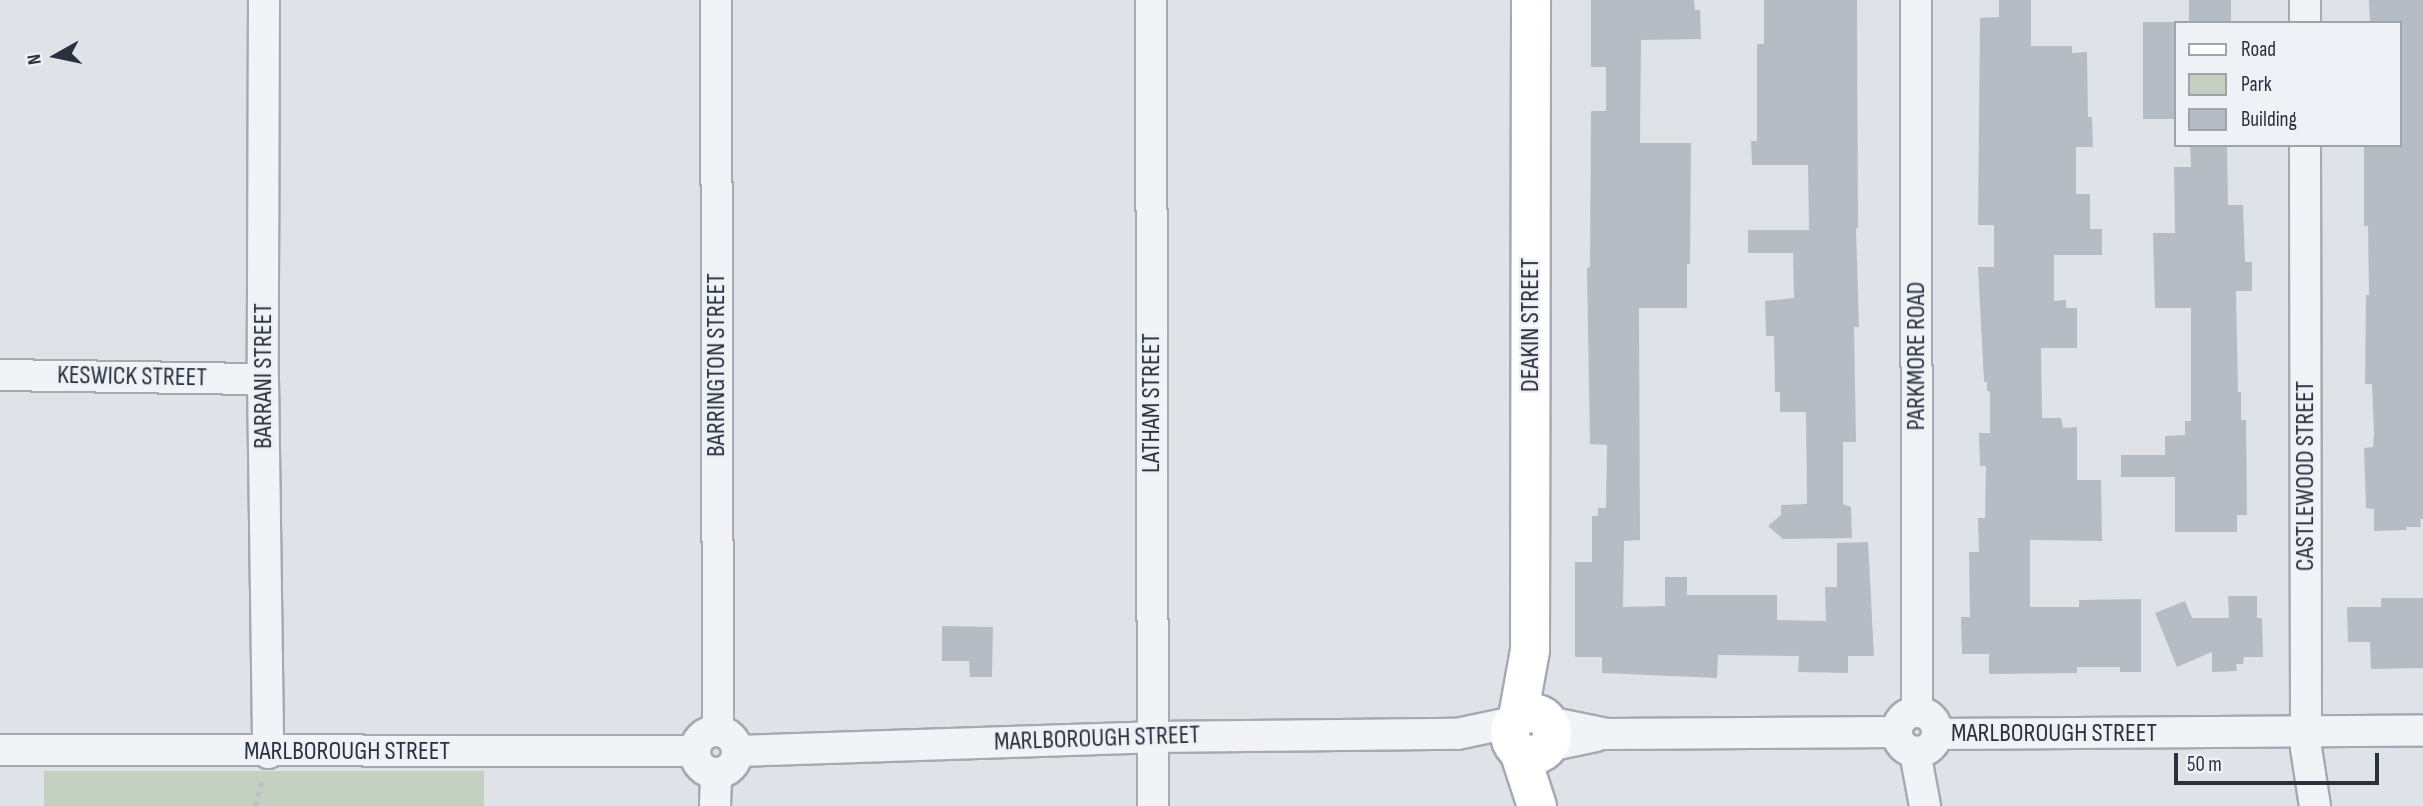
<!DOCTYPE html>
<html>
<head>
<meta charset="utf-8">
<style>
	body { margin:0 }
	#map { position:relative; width:2423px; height:806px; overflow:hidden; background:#dfe3e8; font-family:"Sofia Sans Condensed",sans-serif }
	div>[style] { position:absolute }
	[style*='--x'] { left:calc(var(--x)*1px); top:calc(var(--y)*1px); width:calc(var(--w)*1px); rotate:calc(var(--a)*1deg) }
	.green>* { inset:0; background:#c5d1c0; transform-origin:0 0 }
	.building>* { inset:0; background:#b6bcc4; transform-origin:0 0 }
	.path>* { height:4.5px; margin-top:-2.25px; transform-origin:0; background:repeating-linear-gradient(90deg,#bdc1c6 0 5px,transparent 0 10px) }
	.roads { filter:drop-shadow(2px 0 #a5aab2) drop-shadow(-2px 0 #a5aab2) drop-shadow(0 2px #a5aab2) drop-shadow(0 -2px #a5aab2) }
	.street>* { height:30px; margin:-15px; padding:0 15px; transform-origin:15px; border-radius:15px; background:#f1f3f6 }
	.street>.ring { margin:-15px; padding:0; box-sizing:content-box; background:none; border:30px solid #f1f3f6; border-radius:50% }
	.secondary>* { height:38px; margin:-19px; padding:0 19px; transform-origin:19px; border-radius:19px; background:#fff }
	.secondary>.ring { margin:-19px; padding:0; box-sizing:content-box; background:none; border:38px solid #fff; border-radius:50% }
	span { translate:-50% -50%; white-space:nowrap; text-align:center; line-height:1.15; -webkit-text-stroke:5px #eef1f5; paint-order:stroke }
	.street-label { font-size:26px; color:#29313e }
	.legend { position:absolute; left:2174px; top:21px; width:228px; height:126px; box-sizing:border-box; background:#eef1f5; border:2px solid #9fa4ac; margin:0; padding:9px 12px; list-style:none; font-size:21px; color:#29313e }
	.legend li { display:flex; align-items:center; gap:14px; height:35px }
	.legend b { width:35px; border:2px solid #9fa4ac }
	.north { position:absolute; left:21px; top:21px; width:70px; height:70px; -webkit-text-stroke:5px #eef1f5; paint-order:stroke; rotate:261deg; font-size:19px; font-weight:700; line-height:28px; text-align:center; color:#29313e }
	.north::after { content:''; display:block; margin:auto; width:24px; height:32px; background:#29313e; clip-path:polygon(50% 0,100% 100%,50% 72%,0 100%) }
	.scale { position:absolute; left:2174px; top:753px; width:205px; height:32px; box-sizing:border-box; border:4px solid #29313e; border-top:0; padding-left:9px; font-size:21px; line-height:24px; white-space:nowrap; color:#29313e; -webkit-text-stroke:5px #eef1f5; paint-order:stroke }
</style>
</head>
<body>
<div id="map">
	<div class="green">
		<i style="left:484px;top:771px;width:35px;height:440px;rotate:90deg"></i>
	</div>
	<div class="building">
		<i style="clip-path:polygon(1591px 0,1694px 0,1695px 10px,1700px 10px,1701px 39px,1641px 40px,1640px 143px,1691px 143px,1690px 264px,1687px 264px,1687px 308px,1639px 308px,1640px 540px,1624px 541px,1623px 607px,1665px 606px,1665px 577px,1687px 577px,1687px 595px,1777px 595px,1777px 620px,1826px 621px,1825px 587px,1837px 587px,1837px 543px,1868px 542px,1874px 656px,1848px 656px,1848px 673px,1798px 672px,1799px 656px,1718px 655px,1717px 678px,1602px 673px,1602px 657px,1575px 657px,1575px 562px,1592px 562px,1592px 516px,1598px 516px,1598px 508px,1606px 508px,1607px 445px,1590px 444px,1587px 268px,1590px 267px,1591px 111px,1606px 111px,1606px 67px,1591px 67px)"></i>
		<i style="clip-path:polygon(1764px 0,1857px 0,1858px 228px,1856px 228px,1859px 327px,1854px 327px,1856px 442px,1843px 442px,1843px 504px,1851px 507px,1852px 538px,1783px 539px,1768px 526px,1781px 515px,1781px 505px,1807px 504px,1806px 412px,1780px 412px,1780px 392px,1775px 392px,1774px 336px,1766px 336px,1765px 301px,1794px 298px,1793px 253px,1748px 253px,1748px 230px,1809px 230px,1808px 165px,1752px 165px,1751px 141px,1757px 141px,1757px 44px,1764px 44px)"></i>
		<i style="clip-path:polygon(1999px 0,2031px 0,2031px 46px,2072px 46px,2072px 53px,2087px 52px,2088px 117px,2092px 117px,2093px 147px,2076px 147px,2076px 194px,2090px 194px,2090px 229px,2102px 229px,2102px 255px,2054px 255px,2054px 301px,2066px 300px,2066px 308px,2077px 308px,2077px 348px,2041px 348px,2042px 418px,2061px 418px,2063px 428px,2077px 427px,2077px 480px,2101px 480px,2102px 541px,2030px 540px,2030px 607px,2079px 607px,2079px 600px,2141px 599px,2141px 672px,2120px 672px,2120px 667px,2077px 667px,2077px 673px,1989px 674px,1989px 654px,1962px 654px,1961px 617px,1970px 617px,1969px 552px,1979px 552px,1978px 518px,1985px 518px,1986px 466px,1980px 466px,1979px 433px,1990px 433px,1990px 391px,1987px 391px,1987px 382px,1984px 382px,1978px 267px,1994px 267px,1994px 225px,1978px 225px,1980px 18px,1999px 17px)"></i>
		<i style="left:2189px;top:0;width:42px;height:23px"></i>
		<i style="clip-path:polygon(2369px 0,2423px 0,2423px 519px,2420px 519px,2421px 527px,2406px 527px,2407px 530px,2374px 531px,2374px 509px,2366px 508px,2364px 448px,2373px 447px,2374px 434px,2372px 384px,2365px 384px,2366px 295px,2369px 295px,2368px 226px,2364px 226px,2364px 145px,2400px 145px,2400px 23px,2370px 23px)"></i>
		<i style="left:2143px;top:22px;width:33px;height:97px"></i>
		<i style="clip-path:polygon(2190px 145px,2227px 145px,2228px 205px,2243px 205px,2245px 262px,2252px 262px,2252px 291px,2236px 291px,2238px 392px,2241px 392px,2241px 420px,2246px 420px,2247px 515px,2237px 515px,2237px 532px,2175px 532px,2175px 477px,2121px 477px,2121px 455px,2165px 455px,2165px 436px,2185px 435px,2185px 421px,2191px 421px,2191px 308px,2155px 308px,2153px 233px,2175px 233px,2174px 167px,2191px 167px)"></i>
		<i style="clip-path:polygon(2228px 596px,2257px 596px,2257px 618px,2262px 618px,2263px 657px,2244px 657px,2243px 664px,2236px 664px,2237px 671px,2212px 672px,2212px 652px,2177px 667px,2155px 613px,2185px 601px,2192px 618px,2229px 618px)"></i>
		<i style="clip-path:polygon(2381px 598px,2423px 598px,2423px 668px,2371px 669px,2370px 642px,2348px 642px,2347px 607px,2381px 607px)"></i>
		<i style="clip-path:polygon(942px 626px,993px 627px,992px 677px,970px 677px,969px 661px,942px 661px)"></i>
	</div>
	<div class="path">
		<i style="--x:255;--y:806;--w:27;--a:-75"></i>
	</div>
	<div class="roads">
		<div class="street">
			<i style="--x:264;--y:0;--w:379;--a:90.2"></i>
			<i style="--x:263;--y:379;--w:374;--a:89.2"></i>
			<i style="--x:716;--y:0;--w:730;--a:89.84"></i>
			<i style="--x:1151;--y:0;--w:806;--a:89.86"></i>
			<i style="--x:1916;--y:0;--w:711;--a:89.92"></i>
			<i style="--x:2305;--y:0;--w:23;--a:90"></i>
			<i style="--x:2305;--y:145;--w:603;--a:89.9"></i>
			<i style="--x:2306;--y:748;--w:59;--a:81.2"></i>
			<i style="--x:0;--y:375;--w:263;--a:0.9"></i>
			<i class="ring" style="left:1897px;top:712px;width:10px;height:10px"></i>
			<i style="--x:1548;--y:722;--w:60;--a:11.5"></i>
			<i style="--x:1607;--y:734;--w:290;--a:-0.4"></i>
			<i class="ring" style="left:695px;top:731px;width:12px;height:12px"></i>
			<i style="--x:1938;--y:734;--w:485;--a:-0.4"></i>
			<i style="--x:1548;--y:746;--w:49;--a:-11.8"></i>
			<i style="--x:0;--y:750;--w:695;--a:0.08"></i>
			<i style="--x:737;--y:751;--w:416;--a:-1.9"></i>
			<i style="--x:1153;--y:737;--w:304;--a:-0.6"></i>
			<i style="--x:1457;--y:734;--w:58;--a:-11.9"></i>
			<i style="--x:1915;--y:752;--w:55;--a:79.5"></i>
			<i style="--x:715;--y:806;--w:33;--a:-88"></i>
		</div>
		<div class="secondary">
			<i class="ring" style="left:1510px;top:713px;width:4px;height:4px"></i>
			<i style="--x:1518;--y:717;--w:68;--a:-79.8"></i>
			<i style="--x:1530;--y:650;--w:650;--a:-89.91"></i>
			<i style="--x:1519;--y:751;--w:58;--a:71.9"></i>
		</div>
	</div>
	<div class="street-label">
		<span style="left:1531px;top:325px;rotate:-90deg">DEAKIN STREET</span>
		<span style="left:1917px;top:356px;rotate:-90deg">PARKMORE ROAD</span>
		<span style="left:717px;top:365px;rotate:-90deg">BARRINGTON STREET</span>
		<span style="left:264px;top:376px;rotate:-90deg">BARRANI STREET</span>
		<span style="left:132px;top:377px;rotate:1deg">KESWICK STREET</span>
		<span style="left:1152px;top:403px;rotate:-90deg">LATHAM STREET</span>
		<span style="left:2306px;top:476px;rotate:-90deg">CASTLEWOOD STREET</span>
		<span style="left:2054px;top:734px">MARLBOROUGH STREET</span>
		<span style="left:1097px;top:739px;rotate:-2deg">MARLBOROUGH STREET</span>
		<span style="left:347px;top:752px">MARLBOROUGH STREET</span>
	</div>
	<ul class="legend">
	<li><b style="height:9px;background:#fff"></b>Road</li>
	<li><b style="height:19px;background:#c5d1c0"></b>Park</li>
	<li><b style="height:19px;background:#b6bcc4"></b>Building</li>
	</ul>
	<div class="north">N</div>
	<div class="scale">50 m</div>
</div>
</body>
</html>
